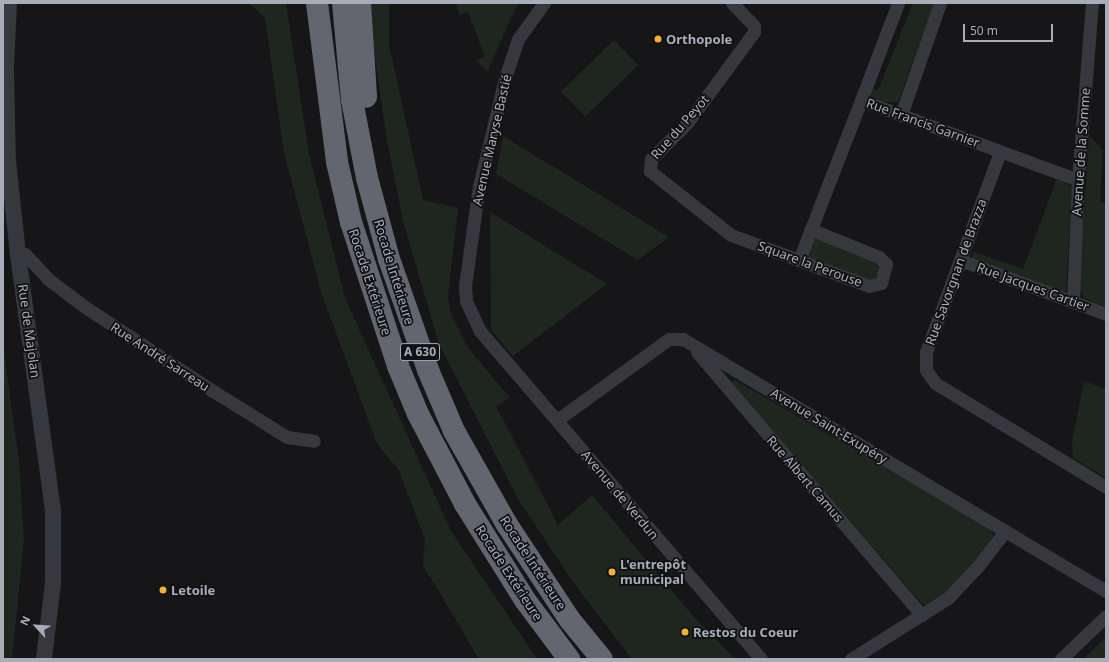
<!DOCTYPE html>
<html>
<head>
<meta charset="utf-8">
<style>
	body { margin:0 }
	#map { position:relative; width:1109px; height:662px; overflow:hidden; background:#161618; font-family:"Noto Sans",sans-serif }
	div>[style] { position:absolute }
	[style*='--x'] { left:calc(var(--x)*1px); top:calc(var(--y)*1px); width:calc(var(--w)*1px); rotate:calc(var(--a)*1deg) }
	.green>* { inset:0; background:#1e261f; transform-origin:0 0 }
	.minor>* { height:13px; margin:-6.5px; padding:0 6.5px; transform-origin:6.5px; border-radius:6.5px; background:#37383d }
	.tertiary>* { height:16px; margin:-8px; padding:0 8px; transform-origin:8px; border-radius:8px; background:#37383d }
	.motorway>* { height:22px; margin:-11px; padding:0 11px; transform-origin:11px; border-radius:11px; background:#63666e }
	.dots>* { width:11px; height:11px; translate:-50% -50%; box-sizing:border-box; border:2px solid #111113; border-radius:50% }
	span { translate:-50% -50%; white-space:nowrap; text-align:center; line-height:1.15; -webkit-text-stroke:3.5px #111113; paint-order:stroke }
	.shield-label span { padding:1px 3px; background:#111113; border:1px solid; border-radius:3px; -webkit-text-stroke-width:0 }
	.shield-label { font-size:12px; color:#a8adb8; font-weight:700 }
	.poi-label { font-size:13px; color:#a8adb8; font-weight:700 }
	.left { translate:0 -50%; text-align:left }
	.street-label { font-size:13px; color:#a8adb8 }
	.frame { position:absolute; inset:0; border:4px solid #a8adb8; pointer-events:none }
	.north { position:absolute; left:16px; top:606px; width:40px; height:40px; -webkit-text-stroke:3px #111113; paint-order:stroke; rotate:296deg; font-size:11px; font-weight:700; line-height:16px; text-align:center; color:#a8adb8 }
	.north::after { content:''; display:block; margin:auto; width:14px; height:18px; background:#a8adb8; clip-path:polygon(50% 0,100% 100%,50% 72%,0 100%) }
	.scale { position:absolute; left:963px; top:24px; width:90px; height:18px; box-sizing:border-box; border:2px solid #a8adb8; border-top:0; padding-left:5px; font-size:12px; line-height:14px; white-space:nowrap; color:#a8adb8; -webkit-text-stroke:3px #111113; paint-order:stroke }
</style>
</head>
<body>
<div id="map">
	<div class="green">
		<i style="clip-path:polygon(249px 3px,286px 3px,309px 154px,345px 298px,451px 531px,537px 659px,479px 659px,423px 565px,425px 539px,398px 469px,377px 444px,322px 295px,284px 153px,265px 18px)"></i>
		<i style="clip-path:polygon(371px 3px,389px 3px,389px 44px,423px 200px,458px 208px,448px 296px,451px 314px,469px 349px,510px 398px,496px 406px,558px 525px,592px 495px,693px 616px,735px 659px,632px 659px,573px 582px,518px 499px,439px 344px,403px 221px,387px 141px,372px 36px)"></i>
		<i style="clip-path:polygon(456px 3px,518px 3px,487px 72px,476px 60px,485px 57px,468px 12px,459px 15px)"></i>
		<i style="clip-path:polygon(913px 3px,934px 3px,898px 102px,881px 102px,870px 95px,870px 88px,878px 90px)"></i>
		<i style="left:614px;top:40px;width:35px;height:74px;rotate:46deg"></i>
		<i style="clip-path:polygon(503px 136px,669px 237px,638px 260px,496px 174px)"></i>
		<i style="clip-path:polygon(1089px 136px,1103px 150px,1100px 201px,1106px 204px,1106px 307px,1084px 298px,1080px 288px)"></i>
		<i style="clip-path:polygon(1057px 178px,1072px 187px,1066px 291px,1062px 292px,970px 260px,974px 252px,1023px 269px)"></i>
		<i style="clip-path:polygon(490px 212px,607px 284px,513px 356px,491px 330px)"></i>
		<i style="clip-path:polygon(816px 238px,877px 263px,879px 272px,874px 280px,867px 283px,808px 258px,807px 249px,810px 241px)"></i>
		<i style="clip-path:polygon(3px 346px,19px 461px,24px 540px,12px 659px,3px 659px)"></i>
		<i style="clip-path:polygon(733px 379px,991px 529px,993px 536px,973px 566px,945px 593px,926px 605px,922px 604px,732px 384px)"></i>
		<i style="clip-path:polygon(1084px 381px,1106px 389px,1106px 478px,1073px 458px,1072px 442px)"></i>
		<i style="clip-path:polygon(1106px 637px,1106px 659px,1083px 659px)"></i>
	</div>
	<div class="minor">
		<i style="--x:544;--y:3;--w:44;--a:125.8"></i>
		<i style="--x:518;--y:39;--w:41;--a:108.4"></i>
		<i style="--x:505;--y:78;--w:111;--a:103.5"></i>
		<i style="--x:479;--y:186;--w:101;--a:98"></i>
		<i style="--x:465;--y:286;--w:15;--a:86"></i>
		<i style="--x:466;--y:301;--w:33;--a:65"></i>
		<i style="--x:480;--y:331;--w:432;--a:49.4"></i>
		<i style="--x:732;--y:3;--w:32;--a:46"></i>
		<i style="--x:754;--y:26;--w:6;--a:90"></i>
		<i style="--x:754;--y:32;--w:112;--a:126.3"></i>
		<i style="--x:688;--y:122;--w:52;--a:135"></i>
		<i style="--x:651;--y:159;--w:12;--a:95"></i>
		<i style="--x:650;--y:171;--w:103;--a:38.3"></i>
		<i style="--x:731;--y:235;--w:147;--a:20.3"></i>
		<i style="--x:869;--y:286;--w:12;--a:-14"></i>
		<i style="--x:881;--y:283;--w:20;--a:-75"></i>
		<i style="--x:886;--y:264;--w:10;--a:-135"></i>
		<i style="--x:879;--y:257;--w:74;--a:-157.9"></i>
		<i style="--x:861;--y:100;--w:104;--a:-69.1"></i>
		<i style="--x:901;--y:115;--w:119;--a:-70.8"></i>
		<i style="--x:1000;--y:152;--w:213;--a:110.3"></i>
		<i style="--x:926;--y:352;--w:18;--a:90"></i>
		<i style="--x:926;--y:370;--w:16;--a:55"></i>
		<i style="--x:935;--y:383;--w:200;--a:31.3"></i>
		<i style="--x:18;--y:255;--w:7;--a:-8"></i>
		<i style="--x:25;--y:254;--w:34;--a:47"></i>
		<i style="--x:48;--y:279;--w:46;--a:37.1"></i>
		<i style="--x:85;--y:307;--w:153;--a:33.3"></i>
		<i style="--x:213;--y:391;--w:87;--a:31.9"></i>
		<i style="--x:287;--y:437;--w:27;--a:8"></i>
		<i style="--x:799;--y:260;--w:172;--a:-68.8"></i>
		<i style="--x:861;--y:100;--w:231;--a:20.2"></i>
		<i style="--x:960;--y:260;--w:156;--a:20.3"></i>
		<i style="--x:1073;--y:301;--w:121;--a:-87.6"></i>
		<i style="--x:1078;--y:180;--w:178;--a:-85.5"></i>
		<i style="--x:697;--y:352;--w:346;--a:49.5"></i>
		<i style="--x:557;--y:420;--w:138;--a:-35.9"></i>
		<i style="--x:669;--y:339;--w:14;--a:0"></i>
		<i style="--x:683;--y:339;--w:492;--a:30.8"></i>
		<i style="--x:851;--y:659;--w:115;--a:-32.2"></i>
		<i style="--x:948;--y:598;--w:45;--a:-46.8"></i>
		<i style="--x:979;--y:565;--w:43;--a:-52.6"></i>
		<i style="--x:1061;--y:659;--w:62;--a:-43.7"></i>
	</div>
	<div class="tertiary">
		<i style="--x:9;--y:3;--w:66;--a:92.6"></i>
		<i style="--x:6;--y:69;--w:92;--a:88.8"></i>
		<i style="--x:8;--y:161;--w:95;--a:83.9"></i>
		<i style="--x:18;--y:255;--w:259;--a:82.2"></i>
		<i style="--x:53;--y:512;--w:71;--a:90"></i>
		<i style="--x:53;--y:583;--w:77;--a:96.8"></i>
	</div>
	<div class="motorway">
		<i style="--x:317;--y:3;--w:160;--a:82.8"></i>
		<i style="--x:337;--y:162;--w:62;--a:76.9"></i>
		<i style="--x:351;--y:222;--w:151;--a:71.9"></i>
		<i style="--x:398;--y:366;--w:52;--a:67.4"></i>
		<i style="--x:418;--y:414;--w:102;--a:62.4"></i>
		<i style="--x:465;--y:504;--w:113;--a:58"></i>
		<i style="--x:525;--y:600;--w:74;--a:53.3"></i>
		<i style="--x:343;--y:3;--w:97;--a:84.7"></i>
		<i style="--x:352;--y:100;--w:79;--a:79.1"></i>
		<i style="--x:367;--y:178;--w:84;--a:74.8"></i>
		<i style="--x:389;--y:259;--w:118;--a:70.6"></i>
		<i style="--x:428;--y:370;--w:66;--a:66.9"></i>
		<i style="--x:454;--y:431;--w:106;--a:60.5"></i>
		<i style="--x:506;--y:523;--w:116;--a:56.6"></i>
		<i style="--x:570;--y:620;--w:50;--a:50.6"></i>
		<i style="--x:360;--y:3;--w:94;--a:86.3"></i>
	</div>
	<div class="dots">
		<i style="left:658px;top:39px;background:#f2b134"></i>
		<i style="left:612px;top:572px;background:#f2b134"></i>
		<i style="left:163px;top:590px;background:#f2b134"></i>
		<i style="left:685px;top:632px;background:#f2b134"></i>
	</div>
	<div class="shield-label">
		<span style="left:420px;top:352px">A 630</span>
	</div>
	<div class="poi-label">
		<span class="left" style="left:666px;top:39px">Orthopole</span>
		<span class="left" style="left:620px;top:572px">L'entrepôt<br>municipal</span>
		<span class="left" style="left:171px;top:590px">Letoile</span>
		<span class="left" style="left:693px;top:632px">Restos du Coeur</span>
	</div>
	<div class="street-label">
		<span style="left:923px;top:123px;rotate:20deg">Rue Francis Garnier</span>
		<span style="left:680px;top:127px;rotate:-49deg">Rue du Peyot</span>
		<span style="left:492px;top:140px;rotate:-77deg">Avenue Maryse Bastié</span>
		<span style="left:1081px;top:152px;rotate:-86deg">Avenue de la Somme</span>
		<span style="left:810px;top:264px;rotate:20deg">Square la Perouse</span>
		<span style="left:394px;top:272px;rotate:73deg">Rocade Intérieure</span>
		<span style="left:956px;top:272px;rotate:-70deg">Rue Savorgnan de Brazza</span>
		<span style="left:370px;top:282px;rotate:72deg">Rocade Extérieure</span>
		<span style="left:1033px;top:287px;rotate:20deg">Rue Jacques Cartier</span>
		<span style="left:29px;top:331px;rotate:82deg">Rue de Majolan</span>
		<span style="left:160px;top:357px;rotate:33deg">Rue André Sarreau</span>
		<span style="left:829px;top:426px;rotate:31deg">Avenue Saint-Exupéry</span>
		<span style="left:805px;top:479px;rotate:49deg">Rue Albert Camus</span>
		<span style="left:620px;top:495px;rotate:50deg">Avenue de Verdun</span>
		<span style="left:533px;top:563px;rotate:57deg">Rocade Intérieure</span>
		<span style="left:509px;top:573px;rotate:57deg">Rocade Extérieure</span>
	</div>
	<div class="frame"></div>
	<div class="north">N</div>
	<div class="scale">50 m</div>
</div>
</body>
</html>
